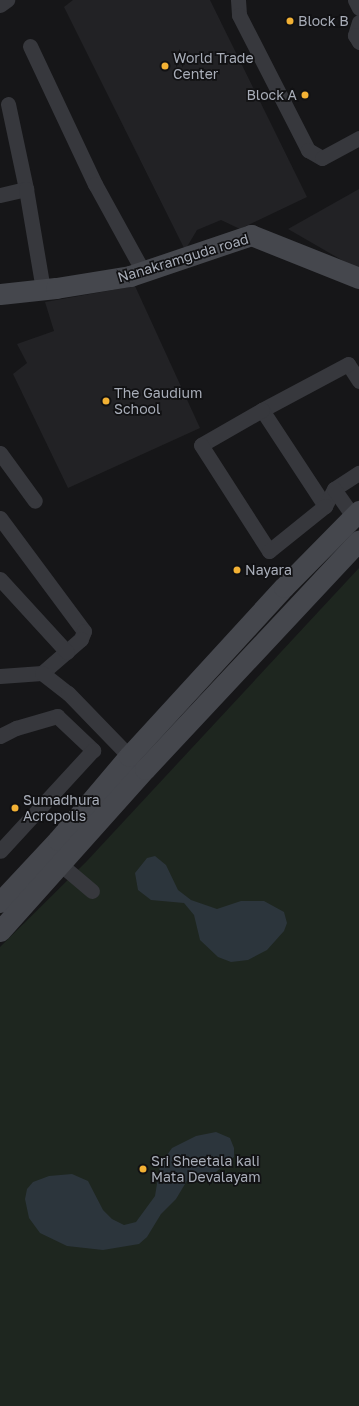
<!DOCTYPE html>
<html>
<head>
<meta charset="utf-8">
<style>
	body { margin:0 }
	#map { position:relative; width:359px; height:1406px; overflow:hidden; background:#161618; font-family:"Golos Text",sans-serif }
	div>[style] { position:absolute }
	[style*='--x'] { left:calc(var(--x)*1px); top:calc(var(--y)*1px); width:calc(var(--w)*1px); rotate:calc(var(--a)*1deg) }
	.built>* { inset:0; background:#222225 }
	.green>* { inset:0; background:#1e261f }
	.water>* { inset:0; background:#2c353c }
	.minor>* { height:15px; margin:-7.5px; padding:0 7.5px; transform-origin:7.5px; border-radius:7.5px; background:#37383d }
	.secondary>* { height:21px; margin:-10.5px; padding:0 10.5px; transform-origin:10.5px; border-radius:10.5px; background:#45474d }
	.dots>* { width:11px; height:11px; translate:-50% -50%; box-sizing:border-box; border:2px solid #111113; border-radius:50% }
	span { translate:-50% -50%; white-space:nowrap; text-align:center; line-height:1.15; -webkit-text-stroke:3.5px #111113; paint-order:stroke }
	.poi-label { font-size:14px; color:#a8adb8 }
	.left { translate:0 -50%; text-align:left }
	.right { translate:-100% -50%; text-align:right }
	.street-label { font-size:14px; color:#a8adb8 }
</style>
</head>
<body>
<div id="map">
	<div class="built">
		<i style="clip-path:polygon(73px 0,210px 0,307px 197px,240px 229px,221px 220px,197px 230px,185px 250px,64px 7px)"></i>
		<i style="clip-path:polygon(359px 189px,359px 270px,288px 229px)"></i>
		<i style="clip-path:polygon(135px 286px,200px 428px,68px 488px,13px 374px,27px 363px,17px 344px,54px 331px,45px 302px)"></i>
	</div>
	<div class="green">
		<i style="clip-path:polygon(359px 568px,359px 1406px,0 1406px,0 947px,86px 862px)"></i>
	</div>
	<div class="water">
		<i style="clip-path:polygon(155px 856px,166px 865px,178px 890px,191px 900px,217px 909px,241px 901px,264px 901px,284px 912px,287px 923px,284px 931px,267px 950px,248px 960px,231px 962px,218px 957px,200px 940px,194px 915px,184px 903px,151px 900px,138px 890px,135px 873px,147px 858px)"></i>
		<i style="clip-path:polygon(216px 1132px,230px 1138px,234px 1148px,234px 1157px,216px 1172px,200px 1173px,188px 1179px,176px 1199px,161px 1214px,147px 1237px,139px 1244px,103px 1250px,67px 1246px,40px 1233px,29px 1218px,25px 1199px,27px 1189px,33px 1182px,49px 1176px,72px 1174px,88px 1181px,103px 1210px,112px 1219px,124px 1225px,136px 1222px,155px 1196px,160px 1165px,172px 1148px,196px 1136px)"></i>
	</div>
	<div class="minor">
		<i style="--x:238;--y:0;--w:15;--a:86"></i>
		<i style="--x:239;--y:15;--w:152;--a:62.9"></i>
		<i style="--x:308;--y:150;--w:16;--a:30"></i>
		<i style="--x:322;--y:158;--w:42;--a:-28.4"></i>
		<i style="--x:355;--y:0;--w:9;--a:63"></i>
		<i style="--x:0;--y:5;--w:9;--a:-36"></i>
		<i style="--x:359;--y:22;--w:14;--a:107"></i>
		<i style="--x:355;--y:35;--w:8;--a:60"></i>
		<i style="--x:30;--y:46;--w:153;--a:64.8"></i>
		<i style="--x:95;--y:184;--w:102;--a:61.2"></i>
		<i style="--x:8;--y:104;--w:87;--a:78"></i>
		<i style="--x:0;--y:195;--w:27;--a:-13"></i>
		<i style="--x:26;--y:189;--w:101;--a:80.4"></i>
		<i style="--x:359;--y:381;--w:20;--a:-123"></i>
		<i style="--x:348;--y:364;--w:98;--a:151.9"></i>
		<i style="--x:262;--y:410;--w:115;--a:56.7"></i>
		<i style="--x:325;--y:506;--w:19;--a:-62"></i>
		<i style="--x:334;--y:489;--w:30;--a:-33"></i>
		<i style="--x:262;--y:410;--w:70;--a:150.2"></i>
		<i style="--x:201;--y:445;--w:126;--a:57.3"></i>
		<i style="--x:269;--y:551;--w:72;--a:-38.8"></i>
		<i style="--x:0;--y:453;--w:59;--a:53.9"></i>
		<i style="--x:334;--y:489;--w:33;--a:55"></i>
		<i style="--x:0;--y:518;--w:141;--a:53.4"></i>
		<i style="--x:84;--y:631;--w:9;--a:111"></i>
		<i style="--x:81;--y:639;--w:52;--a:138.9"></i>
		<i style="--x:0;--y:579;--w:99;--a:47.5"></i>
		<i style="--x:0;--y:676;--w:42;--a:-4.1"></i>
		<i style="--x:42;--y:673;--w:33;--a:38"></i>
		<i style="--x:68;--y:693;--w:88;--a:45.9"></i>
		<i style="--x:0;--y:736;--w:18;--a:-27"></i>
		<i style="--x:16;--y:728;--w:43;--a:-16.3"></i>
		<i style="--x:57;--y:716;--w:50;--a:43.4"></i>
		<i style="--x:93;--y:750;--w:137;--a:132.6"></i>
		<i style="--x:53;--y:858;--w:51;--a:40.2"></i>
	</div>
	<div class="secondary">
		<i style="--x:0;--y:294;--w:56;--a:-6.1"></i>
		<i style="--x:56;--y:288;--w:75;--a:-9.2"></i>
		<i style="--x:130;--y:276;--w:128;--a:-18.7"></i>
		<i style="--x:251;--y:235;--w:116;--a:21.7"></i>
		<i style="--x:0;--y:902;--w:85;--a:-46.9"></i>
		<i style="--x:58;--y:840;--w:110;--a:-49.8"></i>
		<i style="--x:129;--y:756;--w:229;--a:-47.5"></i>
		<i style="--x:284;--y:587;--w:107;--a:-45.4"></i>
		<i style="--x:0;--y:931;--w:217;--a:-48.2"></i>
		<i style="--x:145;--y:769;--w:313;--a:-46.9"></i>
	</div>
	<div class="dots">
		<i style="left:290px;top:21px;background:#f2b134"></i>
		<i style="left:165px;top:66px;background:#f2b134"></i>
		<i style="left:305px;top:95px;background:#f2b134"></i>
		<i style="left:106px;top:401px;background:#f2b134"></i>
		<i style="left:237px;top:570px;background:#f2b134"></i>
		<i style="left:15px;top:808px;background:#f2b134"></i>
		<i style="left:143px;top:1169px;background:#f2b134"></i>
	</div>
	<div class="poi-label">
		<span class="left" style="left:298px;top:21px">Block B</span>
		<span class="left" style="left:173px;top:66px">World Trade<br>Center</span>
		<span class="right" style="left:297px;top:95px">Block A</span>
		<span class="left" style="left:114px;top:401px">The Gaudium<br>School</span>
		<span class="left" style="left:245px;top:570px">Nayara</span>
		<span class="left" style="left:23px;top:808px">Sumadhura<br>Acropolis</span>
		<span class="left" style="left:151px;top:1169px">Sri Sheetala kali<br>Mata Devalayam</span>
	</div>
	<div class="street-label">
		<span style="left:183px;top:258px;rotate:-17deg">Nanakramguda road</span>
	</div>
</div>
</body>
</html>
